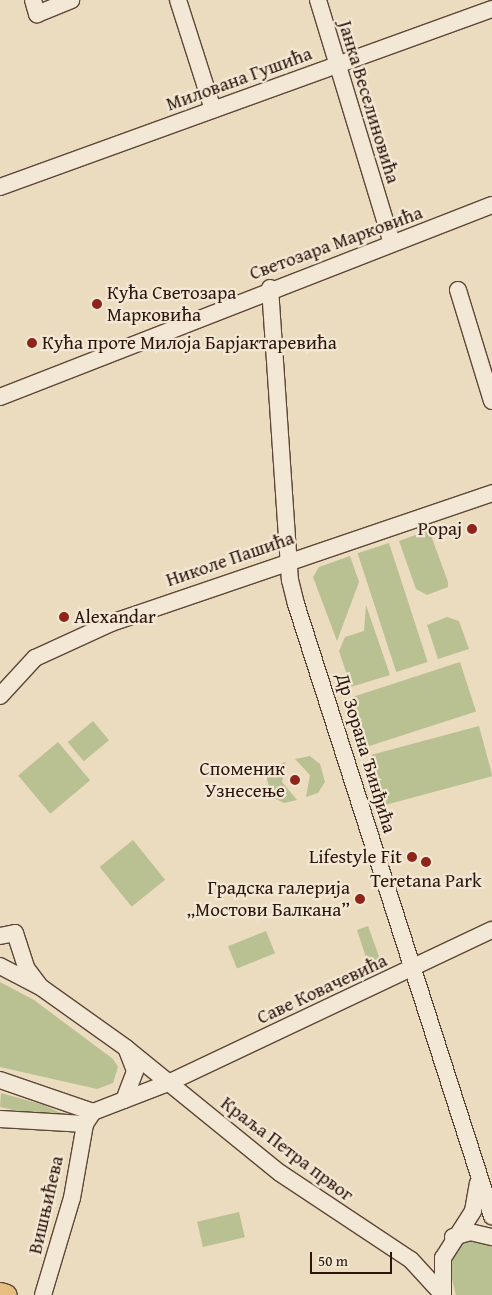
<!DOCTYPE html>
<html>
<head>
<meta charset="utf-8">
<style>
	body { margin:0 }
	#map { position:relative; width:492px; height:1295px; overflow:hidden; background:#ecdcbf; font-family:"Gentium Book Plus",serif }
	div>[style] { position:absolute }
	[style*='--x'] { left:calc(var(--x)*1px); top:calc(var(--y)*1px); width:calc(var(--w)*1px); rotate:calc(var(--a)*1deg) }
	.green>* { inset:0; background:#b9c091; transform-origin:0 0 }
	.roads { filter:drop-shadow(1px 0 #5d4637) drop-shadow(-1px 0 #5d4637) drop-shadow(0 1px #5d4637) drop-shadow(0 -1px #5d4637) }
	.minor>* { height:16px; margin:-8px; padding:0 8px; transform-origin:8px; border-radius:8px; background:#f3e8d5 }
	.major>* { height:21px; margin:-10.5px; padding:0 10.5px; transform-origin:10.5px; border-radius:10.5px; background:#e6be80 }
	.dots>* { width:14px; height:14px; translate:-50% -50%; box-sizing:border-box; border:2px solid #f3e8d5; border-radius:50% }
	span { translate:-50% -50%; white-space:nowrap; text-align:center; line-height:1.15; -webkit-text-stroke:4.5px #f3e8d5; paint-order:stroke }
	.street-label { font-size:19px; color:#2d140a }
	.poi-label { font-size:19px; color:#2d140a }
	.left { translate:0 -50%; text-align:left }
	.right { translate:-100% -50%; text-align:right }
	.scale { position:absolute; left:310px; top:1252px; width:82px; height:22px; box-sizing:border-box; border:2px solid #2d140a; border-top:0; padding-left:6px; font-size:15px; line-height:18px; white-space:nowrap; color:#2d140a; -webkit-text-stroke:4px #f3e8d5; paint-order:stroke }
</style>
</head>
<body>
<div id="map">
	<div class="green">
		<i style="clip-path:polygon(429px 530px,448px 582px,448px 587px,427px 595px,416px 589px,399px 541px)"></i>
		<i style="left:389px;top:543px;width:125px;height:33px;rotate:72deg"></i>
		<i style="clip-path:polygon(350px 556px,359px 582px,337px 641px,313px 577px,319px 567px)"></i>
		<i style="clip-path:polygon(366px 605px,390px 675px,351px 687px,339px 651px,345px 637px,364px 631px)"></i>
		<i style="clip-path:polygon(447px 617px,459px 621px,469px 649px,438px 659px,427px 625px)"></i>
		<i style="left:460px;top:662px;width:52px;height:113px;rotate:72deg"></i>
		<i style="left:93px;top:721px;width:25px;height:33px;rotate:50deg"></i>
		<i style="left:479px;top:726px;width:52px;height:111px;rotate:75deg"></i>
		<i style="left:58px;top:742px;width:50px;height:52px;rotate:50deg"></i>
		<i style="clip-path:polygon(310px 756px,320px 764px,325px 782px,318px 793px,306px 797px,310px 775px,295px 759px)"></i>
		<i style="clip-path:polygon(286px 762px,282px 782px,297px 800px,284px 803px,272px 797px,266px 776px,271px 767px)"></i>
		<i style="left:133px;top:840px;width:51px;height:43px;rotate:51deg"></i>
		<i style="clip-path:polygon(368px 926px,381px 962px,370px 970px,357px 930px)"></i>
		<i style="left:266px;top:931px;width:24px;height:41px;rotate:68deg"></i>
		<i style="clip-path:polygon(0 982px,34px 1000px,113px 1059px,118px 1067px,113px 1083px,97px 1089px,0 1067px)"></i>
		<i style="clip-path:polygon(1px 1093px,44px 1105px,61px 1113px,32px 1114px,0 1107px)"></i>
		<i style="left:239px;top:1212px;width:26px;height:43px;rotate:77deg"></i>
		<i style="clip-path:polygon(485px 1239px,492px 1248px,492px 1295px,456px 1295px,448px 1263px,460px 1240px)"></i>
	</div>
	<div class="roads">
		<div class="minor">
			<i style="--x:33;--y:0;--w:15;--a:74"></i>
			<i style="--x:37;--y:14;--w:37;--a:-22"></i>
			<i style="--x:178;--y:0;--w:115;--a:72.3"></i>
			<i style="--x:318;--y:0;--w:254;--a:73.1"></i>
			<i style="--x:0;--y:187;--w:523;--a:-19.89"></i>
			<i style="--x:270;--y:288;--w:293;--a:86.1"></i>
			<i style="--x:290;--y:580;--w:25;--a:76"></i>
			<i style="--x:296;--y:604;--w:643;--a:72.24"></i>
			<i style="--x:458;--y:290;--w:116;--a:73"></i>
			<i style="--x:0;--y:397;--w:528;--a:-21.32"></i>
			<i style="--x:0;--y:696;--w:52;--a:-47.4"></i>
			<i style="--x:35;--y:658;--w:84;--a:-24.7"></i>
			<i style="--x:111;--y:623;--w:403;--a:-18.8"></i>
			<i style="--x:0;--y:936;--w:15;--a:-11"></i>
			<i style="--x:15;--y:933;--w:38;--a:72"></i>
			<i style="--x:27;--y:969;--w:20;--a:53"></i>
			<i style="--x:0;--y:966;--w:47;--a:27.6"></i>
			<i style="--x:42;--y:988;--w:103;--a:35.5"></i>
			<i style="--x:126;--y:1048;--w:198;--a:39.1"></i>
			<i style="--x:280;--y:1173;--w:157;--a:33.6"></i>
			<i style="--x:411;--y:1260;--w:47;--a:47.6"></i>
			<i style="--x:0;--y:1080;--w:98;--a:19"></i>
			<i style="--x:124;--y:1100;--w:31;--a:-69"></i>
			<i style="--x:135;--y:1071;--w:22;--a:-111"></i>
			<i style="--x:0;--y:1119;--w:85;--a:3.4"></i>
			<i style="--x:453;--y:1237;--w:18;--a:-16"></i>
			<i style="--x:470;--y:1232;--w:23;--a:13"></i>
			<i style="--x:43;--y:1295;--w:101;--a:-73.4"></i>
			<i style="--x:72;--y:1198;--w:75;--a:-80"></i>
			<i style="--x:85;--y:1124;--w:14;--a:-56"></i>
			<i style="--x:93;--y:1112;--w:80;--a:-21.1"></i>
			<i style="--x:168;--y:1083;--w:358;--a:-25.3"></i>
			<i style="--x:443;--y:1295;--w:37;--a:-90"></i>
			<i style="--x:443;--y:1258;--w:56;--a:-57.4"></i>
			<i style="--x:473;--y:1211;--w:28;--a:-80"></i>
		</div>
		<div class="major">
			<i style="--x:0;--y:1293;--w:6;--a:18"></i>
		</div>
	</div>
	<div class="dots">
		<i style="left:97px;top:304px;background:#8f2418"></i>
		<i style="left:32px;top:343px;background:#8f2418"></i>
		<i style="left:472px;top:529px;background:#8f2418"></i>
		<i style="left:64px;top:617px;background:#8f2418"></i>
		<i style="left:295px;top:780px;background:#8f2418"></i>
		<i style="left:412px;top:857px;background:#8f2418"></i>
		<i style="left:426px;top:862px;background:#8f2418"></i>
		<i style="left:360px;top:899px;background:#8f2418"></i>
	</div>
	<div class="street-label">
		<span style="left:239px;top:79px;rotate:-20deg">Милована Гушића</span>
		<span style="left:369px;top:102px;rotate:73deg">Јанка Веселиновића</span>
		<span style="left:336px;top:243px;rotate:-20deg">Светозара Марковића</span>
		<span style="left:230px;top:559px;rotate:-19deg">Николе Пашића</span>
		<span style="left:366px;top:753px;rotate:73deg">Др Зорана Ђинђића</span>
		<span style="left:322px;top:989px;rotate:-25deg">Саве Ковачевића</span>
		<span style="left:287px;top:1149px;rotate:37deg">Краља Петра првог</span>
		<span style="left:46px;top:1205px;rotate:-77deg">Вишњићева</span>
	</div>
	<div class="poi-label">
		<span class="left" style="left:107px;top:304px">Кућа Светозара<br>Марковића</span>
		<span class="left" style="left:42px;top:343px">Кућа проте Милоја Барјактаревића</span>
		<span class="right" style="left:462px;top:529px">Popaj</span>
		<span class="left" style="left:74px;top:617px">Alexandar</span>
		<span class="right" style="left:285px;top:780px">Споменик<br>Узнесење</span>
		<span class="right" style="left:402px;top:857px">Lifestyle Fit</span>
		<span style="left:426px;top:881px">Teretana Park</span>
		<span class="right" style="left:350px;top:899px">Градска галерија<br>„Мостови Балкана”</span>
	</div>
	<div class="scale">50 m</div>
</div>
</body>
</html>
